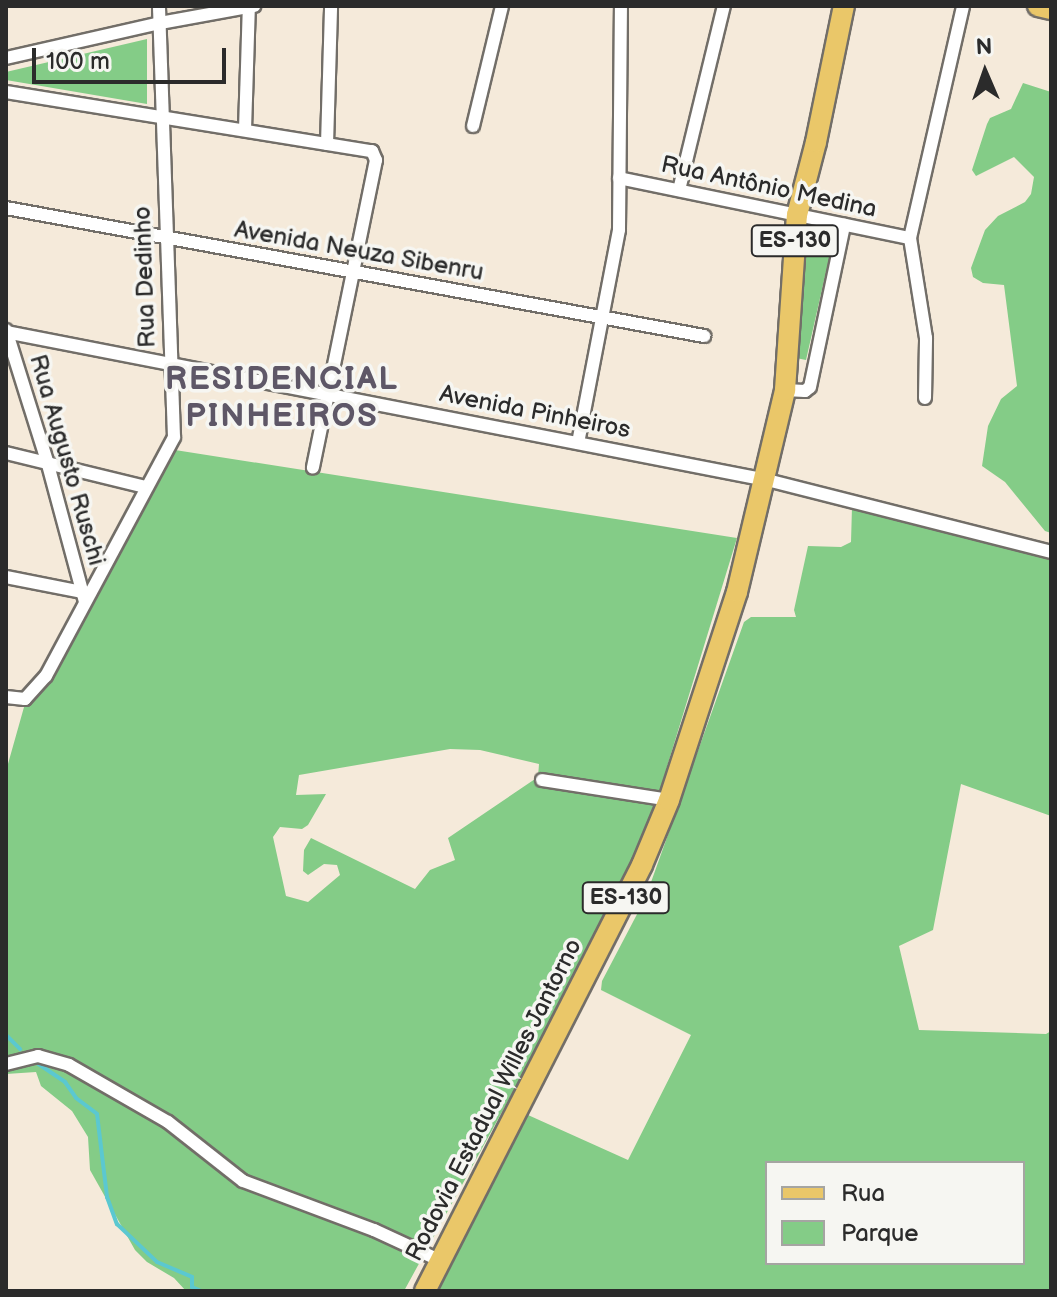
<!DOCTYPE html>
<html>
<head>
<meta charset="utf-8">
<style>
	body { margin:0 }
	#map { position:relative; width:1057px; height:1297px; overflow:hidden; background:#f5eada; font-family:"Balsamiq Sans",sans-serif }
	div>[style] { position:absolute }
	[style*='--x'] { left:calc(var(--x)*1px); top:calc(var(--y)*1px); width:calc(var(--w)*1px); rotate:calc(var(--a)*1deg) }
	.green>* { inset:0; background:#84cc87 }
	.stream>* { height:4px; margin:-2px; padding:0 2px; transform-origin:2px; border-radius:2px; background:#5bc8d0 }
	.roads { filter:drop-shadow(2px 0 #726e68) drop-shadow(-2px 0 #726e68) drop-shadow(0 2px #726e68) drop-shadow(0 -2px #726e68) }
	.street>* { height:12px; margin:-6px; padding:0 6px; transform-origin:6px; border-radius:6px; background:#fff }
	.primary>* { height:20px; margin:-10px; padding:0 10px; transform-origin:10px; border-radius:10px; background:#eac769 }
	span { translate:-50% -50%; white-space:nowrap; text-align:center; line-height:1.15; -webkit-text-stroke:7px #f6f6f2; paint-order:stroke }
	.shield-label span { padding:2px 6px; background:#f6f6f2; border:2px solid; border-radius:6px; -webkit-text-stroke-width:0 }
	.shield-label { font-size:22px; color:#2b2b2b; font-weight:700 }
	.street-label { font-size:24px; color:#2b2b2b }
	.district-label { font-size:32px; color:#5e5767; font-weight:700; letter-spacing:2px }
	.frame { position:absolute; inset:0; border:8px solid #2b2b2b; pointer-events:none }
	.legend { position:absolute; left:765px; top:1161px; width:260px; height:104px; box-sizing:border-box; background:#f6f6f2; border:2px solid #a5a5a2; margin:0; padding:10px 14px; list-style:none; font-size:24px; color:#2b2b2b }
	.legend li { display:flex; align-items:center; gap:16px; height:40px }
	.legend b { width:40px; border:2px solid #a5a5a2 }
	.north { position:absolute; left:945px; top:32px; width:80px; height:80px; -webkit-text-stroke:6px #f6f6f2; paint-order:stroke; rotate:358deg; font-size:22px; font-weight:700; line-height:32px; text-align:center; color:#2b2b2b }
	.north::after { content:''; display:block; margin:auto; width:28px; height:36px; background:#2b2b2b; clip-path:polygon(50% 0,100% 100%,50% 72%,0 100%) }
	.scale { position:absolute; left:32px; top:48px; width:194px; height:36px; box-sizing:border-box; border:4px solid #2b2b2b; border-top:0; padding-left:10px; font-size:24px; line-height:28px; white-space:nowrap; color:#2b2b2b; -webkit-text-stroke:6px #f6f6f2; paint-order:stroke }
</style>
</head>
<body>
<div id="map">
	<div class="green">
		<i style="clip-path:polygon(147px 39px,147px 104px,6px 80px,6px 72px)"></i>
		<i style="clip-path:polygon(1023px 83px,1051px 92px,1051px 533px,1045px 531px,1005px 482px,982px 466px,988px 426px,1001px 399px,1017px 386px,1004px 285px,983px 283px,973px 277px,971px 268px,985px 230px,998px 216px,1025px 202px,1031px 194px,1034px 177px,1014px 157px,976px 176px,972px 170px,987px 124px,990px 118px,1011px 109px)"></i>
		<i style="clip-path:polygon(809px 226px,835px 232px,806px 360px,796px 358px)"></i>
		<i style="clip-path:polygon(evenodd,175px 450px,737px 538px,659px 793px,662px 801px,607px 932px,537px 1048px,404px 1291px,186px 1291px,174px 1278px,147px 1262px,135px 1250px,90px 1170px,88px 1137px,72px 1111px,41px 1086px,36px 1072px,6px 1074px,6px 771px,26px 700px,46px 685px,92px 593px,175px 450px,450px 749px,480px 750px,539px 764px,538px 777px,448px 838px,455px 860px,430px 870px,415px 889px,311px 838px,304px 850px,303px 871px,308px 875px,324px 864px,337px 865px,340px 875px,308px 902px,286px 896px,273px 837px,280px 827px,302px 829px,308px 825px,326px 794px,296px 795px,299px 775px,450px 749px)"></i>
		<i style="clip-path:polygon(evenodd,852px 507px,960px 529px,1051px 558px,1051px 816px,961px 784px,933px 930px,899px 946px,919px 1030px,1046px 1034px,1051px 1031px,1051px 1291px,432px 1291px,528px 1115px,628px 1160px,691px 1035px,601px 990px,602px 981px,645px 899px,744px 622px,751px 617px,796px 617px,794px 610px,808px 546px,841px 547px,851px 542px,852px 507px,767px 1163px,1023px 1163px,1023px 1263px,767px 1263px,767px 1163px)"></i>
	</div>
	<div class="stream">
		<i style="--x:6;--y:1035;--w:20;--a:45"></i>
		<i style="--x:37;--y:1063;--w:34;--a:34"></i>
		<i style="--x:65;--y:1082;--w:19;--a:55"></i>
		<i style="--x:76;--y:1098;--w:26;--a:37"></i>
		<i style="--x:97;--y:1114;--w:84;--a:83.1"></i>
		<i style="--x:107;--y:1197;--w:29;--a:70"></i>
		<i style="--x:117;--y:1224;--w:55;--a:43.5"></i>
		<i style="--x:157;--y:1262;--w:38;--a:23"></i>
		<i style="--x:192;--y:1277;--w:10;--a:90"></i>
		<i style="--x:192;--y:1287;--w:10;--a:24"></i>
	</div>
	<div class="roads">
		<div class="street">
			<i style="--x:6;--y:58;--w:158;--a:-12.8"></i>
			<i style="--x:160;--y:23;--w:96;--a:-10.3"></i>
			<i style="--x:6;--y:92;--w:371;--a:9.2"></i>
			<i style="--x:372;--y:151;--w:10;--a:66"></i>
			<i style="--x:376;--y:160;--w:314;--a:101.6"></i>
			<i style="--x:473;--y:126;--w:123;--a:-76.4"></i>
			<i style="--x:245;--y:130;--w:124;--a:-88.2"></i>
			<i style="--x:327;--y:144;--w:138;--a:-88.3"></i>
			<i style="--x:619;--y:178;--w:297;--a:11.7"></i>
			<i style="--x:679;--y:190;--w:189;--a:-76.3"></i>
			<i style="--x:6;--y:208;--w:710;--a:10.39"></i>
			<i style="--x:6;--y:330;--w:137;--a:72.6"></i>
			<i style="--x:47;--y:461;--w:146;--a:74.9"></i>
			<i style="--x:6;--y:332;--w:775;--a:11.01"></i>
			<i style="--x:767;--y:480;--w:293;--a:14.2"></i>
			<i style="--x:785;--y:390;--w:20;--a:3"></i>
			<i style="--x:805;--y:391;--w:6;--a:-39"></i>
			<i style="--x:810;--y:387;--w:166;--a:-78.1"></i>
			<i style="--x:925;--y:398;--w:60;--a:-89"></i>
			<i style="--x:926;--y:338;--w:101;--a:-99.1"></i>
			<i style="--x:910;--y:238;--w:238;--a:-77.1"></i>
			<i style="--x:578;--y:443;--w:217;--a:-79.1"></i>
			<i style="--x:619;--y:230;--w:224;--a:-89.5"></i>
			<i style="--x:6;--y:453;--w:144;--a:13.7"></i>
			<i style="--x:6;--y:577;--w:77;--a:11.2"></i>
			<i style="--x:6;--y:697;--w:19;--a:6"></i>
			<i style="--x:25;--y:699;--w:31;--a:-48"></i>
			<i style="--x:46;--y:676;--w:271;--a:-61.8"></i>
			<i style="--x:174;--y:437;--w:431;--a:-92"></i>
			<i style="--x:542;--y:780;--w:129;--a:8.9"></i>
			<i style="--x:6;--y:1064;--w:33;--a:-14"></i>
			<i style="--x:38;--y:1056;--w:32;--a:16"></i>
			<i style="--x:69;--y:1065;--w:114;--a:29.9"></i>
			<i style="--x:168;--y:1122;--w:95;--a:38.2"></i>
			<i style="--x:243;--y:1181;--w:140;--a:20.5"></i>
			<i style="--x:374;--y:1230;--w:74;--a:24.8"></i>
		</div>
		<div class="primary">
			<i style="--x:1038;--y:6;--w:13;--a:13"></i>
			<i style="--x:425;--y:1291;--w:478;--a:-63"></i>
			<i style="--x:642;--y:865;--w:70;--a:-67.4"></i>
			<i style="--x:669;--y:800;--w:219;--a:-71.9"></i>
			<i style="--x:737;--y:592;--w:208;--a:-76.6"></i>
			<i style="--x:785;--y:390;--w:175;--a:-86.1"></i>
			<i style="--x:797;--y:215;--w:75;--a:-75.4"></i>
			<i style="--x:816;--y:142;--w:139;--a:-78.4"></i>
		</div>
	</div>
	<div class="shield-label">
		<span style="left:795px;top:241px">ES-130</span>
		<span style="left:626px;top:898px">ES-130</span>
	</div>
	<div class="street-label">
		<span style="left:769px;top:187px;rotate:12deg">Rua Antônio Medina</span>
		<span style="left:359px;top:251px;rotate:10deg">Avenida Neuza Sibenru</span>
		<span style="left:145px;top:277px;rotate:-92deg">Rua Dedinho</span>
		<span style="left:535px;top:412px;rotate:11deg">Avenida Pinheiros</span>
		<span style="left:67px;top:460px;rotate:74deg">Rua Augusto Ruschi</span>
		<span style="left:494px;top:1100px;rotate:-63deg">Rodovia Estadual Willes Jantorno</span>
	</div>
	<div class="district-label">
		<span style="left:282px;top:399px">RESIDENCIAL<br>PINHEIROS</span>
	</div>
	<div class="frame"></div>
	<ul class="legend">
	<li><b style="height:10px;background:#eac769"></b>Rua</li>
	<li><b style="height:22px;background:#84cc87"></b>Parque</li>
	</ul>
	<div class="north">N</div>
	<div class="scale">100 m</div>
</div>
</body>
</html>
